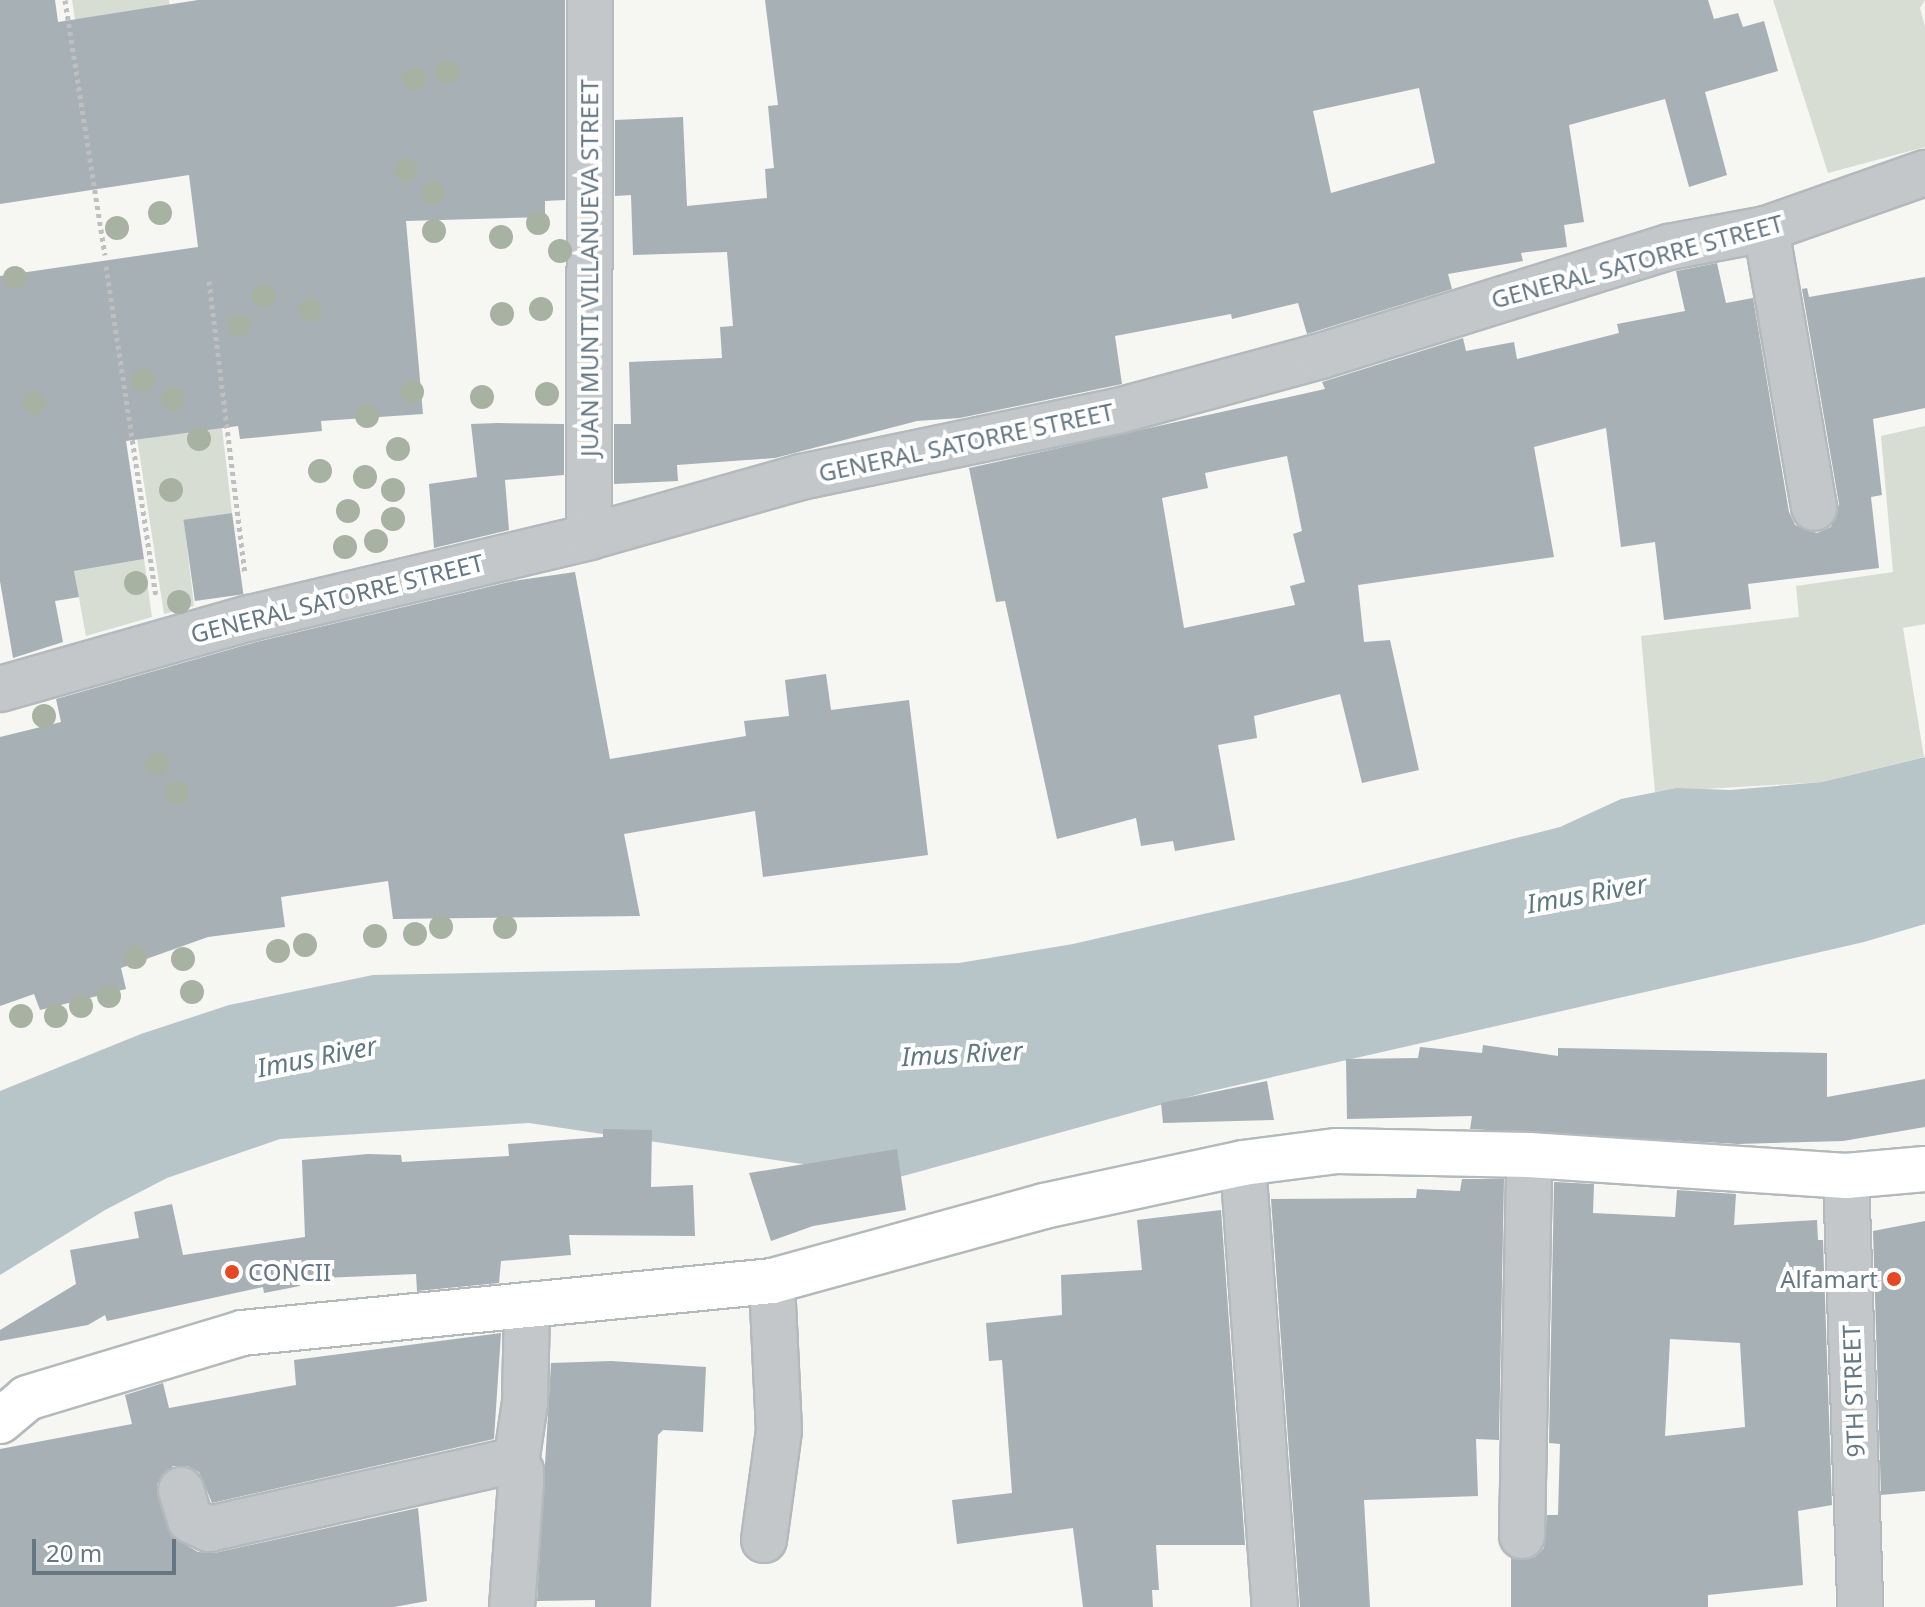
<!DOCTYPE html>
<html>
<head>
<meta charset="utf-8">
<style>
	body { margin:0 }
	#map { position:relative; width:1925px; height:1607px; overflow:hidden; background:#f6f6f2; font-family:"Noto Sans",sans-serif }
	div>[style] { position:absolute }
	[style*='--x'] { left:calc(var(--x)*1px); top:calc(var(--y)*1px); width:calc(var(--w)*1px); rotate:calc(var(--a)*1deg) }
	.green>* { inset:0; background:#d7ddd3 }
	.water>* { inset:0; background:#b8c5c8 }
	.building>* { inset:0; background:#a7b0b5; transform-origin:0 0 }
	.path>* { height:5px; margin-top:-2.5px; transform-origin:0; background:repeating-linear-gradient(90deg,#bdbfc1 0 4px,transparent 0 8px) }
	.roads { filter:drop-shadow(2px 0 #b4b9bc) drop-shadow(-2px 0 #b4b9bc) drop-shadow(0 2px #b4b9bc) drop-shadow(0 -2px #b4b9bc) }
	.minor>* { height:44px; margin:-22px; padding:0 22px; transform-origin:22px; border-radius:22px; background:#c3c7ca }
	.major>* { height:44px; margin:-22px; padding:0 22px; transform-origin:22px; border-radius:22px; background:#fff }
	.trees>* { width:24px; height:24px; margin:-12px; border-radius:50%; background:#a8b2a3 }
	.dots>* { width:22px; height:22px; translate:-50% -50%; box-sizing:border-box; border:4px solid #fff; border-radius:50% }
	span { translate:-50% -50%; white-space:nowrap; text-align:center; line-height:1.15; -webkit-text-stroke:8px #fff; paint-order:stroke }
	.street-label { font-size:24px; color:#647783 }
	.poi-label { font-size:24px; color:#647783 }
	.left { translate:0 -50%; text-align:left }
	.right { translate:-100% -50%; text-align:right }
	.water-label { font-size:26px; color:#5f7980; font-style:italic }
	.scale { position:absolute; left:32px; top:1539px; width:144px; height:36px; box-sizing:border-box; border:4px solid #647783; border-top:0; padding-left:10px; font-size:24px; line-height:28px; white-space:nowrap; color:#647783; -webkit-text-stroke:6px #fff; paint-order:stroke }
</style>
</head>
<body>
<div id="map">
	<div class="green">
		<i style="clip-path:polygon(72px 0,169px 0,173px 39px,75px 20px)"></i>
		<i style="clip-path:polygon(1773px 0,1925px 0,1920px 8px,1925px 27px,1925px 147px,1828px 173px)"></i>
		<i style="clip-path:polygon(125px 360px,192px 432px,222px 428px,232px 513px,184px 520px,194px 606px,164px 614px)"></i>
		<i style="clip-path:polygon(1925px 426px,1925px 624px,1903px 628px,1924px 757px,1822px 782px,1655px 792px,1641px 636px,1799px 617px,1796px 586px,1893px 572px,1881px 436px)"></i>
		<i style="clip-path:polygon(144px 559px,152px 617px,86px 636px,74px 571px)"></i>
	</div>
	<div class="water">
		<i style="clip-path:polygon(1925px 757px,1925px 924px,1864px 942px,1207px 1092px,896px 1178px,529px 1123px,280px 1139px,167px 1178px,105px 1210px,0 1275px,0 1091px,141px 1034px,229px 1005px,373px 975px,959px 963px,1073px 944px,1347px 881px,1560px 827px,1621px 799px,1677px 788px,1730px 790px,1822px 782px)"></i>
	</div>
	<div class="building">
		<i style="clip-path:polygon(0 0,55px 0,58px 22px,198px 0,565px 0,565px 200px,545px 201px,545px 217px,406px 221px,423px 414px,321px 421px,322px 431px,240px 439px,238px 426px,126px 441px,144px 559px,74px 571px,79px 597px,55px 601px,63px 642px,13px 658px,0 581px,0 276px,198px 247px,189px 175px,0 204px)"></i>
		<i style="clip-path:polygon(evenodd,765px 0,1708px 0,1714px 19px,1738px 13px,1743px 27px,1764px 21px,1778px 71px,1705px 92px,1727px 175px,1689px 187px,1665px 99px,1569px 125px,1584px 222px,1564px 225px,1567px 247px,1521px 253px,1523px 261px,1448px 274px,1452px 289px,1307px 334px,1298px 303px,1232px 319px,1231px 314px,1115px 336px,1122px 384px,960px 418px,917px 421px,775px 458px,677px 465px,678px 481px,614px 484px,614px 424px,631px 424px,629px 362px,722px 358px,720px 327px,733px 326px,727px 252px,633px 255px,631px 195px,615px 196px,615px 120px,683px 117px,687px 206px,767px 198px,765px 169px,774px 168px,768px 106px,778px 105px,765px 0,1419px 88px,1435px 163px,1331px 193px,1313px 111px,1419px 88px)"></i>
		<i style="clip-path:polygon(evenodd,1717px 263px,1726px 303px,1753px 298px,1789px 512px,1795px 525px,1817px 533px,1831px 527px,1839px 504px,1802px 289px,1807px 288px,1809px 297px,1925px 277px,1925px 408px,1873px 419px,1882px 495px,1871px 497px,1879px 568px,1748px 584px,1751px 609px,1664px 620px,1655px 542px,1621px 547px,1606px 428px,1534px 447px,1554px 557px,1358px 585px,1364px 642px,1390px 640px,1419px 770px,1362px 783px,1340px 694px,1254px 716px,1257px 738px,1218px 745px,1235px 840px,1175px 851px,1173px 841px,1141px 846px,1136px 818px,1057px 839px,1005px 601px,996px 602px,969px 468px,1325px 389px,1322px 382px,1463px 338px,1466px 351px,1514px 342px,1517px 359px,1619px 333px,1617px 324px,1685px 311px,1676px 271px,1717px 263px,1287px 456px,1302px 531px,1293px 534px,1305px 582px,1290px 586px,1295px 605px,1184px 628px,1162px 498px,1208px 488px,1205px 473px,1287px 456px)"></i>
		<i style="clip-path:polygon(498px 423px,564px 424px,564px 475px,505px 480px,509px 530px,434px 548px,429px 484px,477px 477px,471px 424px)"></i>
		<i style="left:232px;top:513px;width:82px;height:49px;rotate:82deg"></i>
		<i style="clip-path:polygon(575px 572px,610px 759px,746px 736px,744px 721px,789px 716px,785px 680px,826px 674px,831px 710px,909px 700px,928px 855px,763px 877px,755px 811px,624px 834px,640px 916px,393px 919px,388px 881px,281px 897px,285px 927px,208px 937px,121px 968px,126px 989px,40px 1010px,34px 994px,0 1006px,0 737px,61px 722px,56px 699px,256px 642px,513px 581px)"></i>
		<i style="clip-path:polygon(1483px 1045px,1558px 1056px,1558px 1048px,1827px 1053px,1827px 1097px,1925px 1079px,1925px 1127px,1843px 1141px,1738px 1144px,1470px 1129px,1472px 1116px,1347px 1119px,1346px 1059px,1418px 1058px,1420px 1047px,1482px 1053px)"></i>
		<i style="clip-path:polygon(1267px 1081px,1274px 1120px,1163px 1123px,1161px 1103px)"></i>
		<i style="clip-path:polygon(603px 1129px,652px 1130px,651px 1187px,693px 1185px,695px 1236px,569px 1235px,571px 1255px,501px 1261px,499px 1283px,417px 1291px,416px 1274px,299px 1279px,300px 1286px,264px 1293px,263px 1287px,107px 1321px,105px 1315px,88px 1325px,0 1341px,0 1330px,76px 1284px,70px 1250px,139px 1238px,134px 1212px,172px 1204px,183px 1255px,305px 1237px,302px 1160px,368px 1154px,401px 1155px,402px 1162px,509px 1156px,508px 1144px,603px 1137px)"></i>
		<i style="clip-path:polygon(897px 1149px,906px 1210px,813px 1226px,771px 1241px,749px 1173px)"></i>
		<i style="clip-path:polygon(1462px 1179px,1504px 1179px,1499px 1440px,1476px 1439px,1478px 1496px,1364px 1500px,1370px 1607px,1300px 1607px,1271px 1199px,1416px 1198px,1417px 1189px,1460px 1191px)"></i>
		<i style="clip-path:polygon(evenodd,1554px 1182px,1594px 1184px,1593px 1213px,1675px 1217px,1677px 1190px,1736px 1194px,1734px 1225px,1817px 1220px,1818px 1240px,1823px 1240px,1832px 1505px,1798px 1511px,1803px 1585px,1708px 1595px,1708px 1607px,1511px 1607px,1511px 1558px,1535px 1557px,1544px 1548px,1547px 1515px,1558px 1515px,1560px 1444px,1549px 1443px,1554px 1182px,1670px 1339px,1740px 1343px,1745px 1427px,1665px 1436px,1670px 1339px)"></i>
		<i style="clip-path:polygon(1221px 1210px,1245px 1545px,1156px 1545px,1159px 1590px,1152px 1590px,1153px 1607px,1083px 1607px,1073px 1528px,957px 1544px,952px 1500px,1012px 1493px,1002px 1360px,989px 1361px,986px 1323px,1062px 1315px,1061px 1275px,1142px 1270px,1137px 1220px)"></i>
		<i style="clip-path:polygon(1925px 1221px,1925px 1491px,1881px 1495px,1873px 1231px)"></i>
		<i style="clip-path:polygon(501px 1333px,494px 1439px,212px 1503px,199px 1472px,187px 1466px,173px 1466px,157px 1484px,171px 1536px,198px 1552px,214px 1553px,418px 1508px,427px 1601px,394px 1607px,0 1607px,0 1449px,132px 1424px,125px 1395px,163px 1383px,169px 1408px,296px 1385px,294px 1360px)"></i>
		<i style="clip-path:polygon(611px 1361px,706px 1367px,703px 1432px,663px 1430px,658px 1435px,651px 1607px,595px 1607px,595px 1600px,537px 1601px,551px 1363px)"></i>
	</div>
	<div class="path">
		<i style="--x:65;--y:0;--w:258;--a:81.1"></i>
		<i style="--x:106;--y:266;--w:335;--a:81.4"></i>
		<i style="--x:209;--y:281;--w:294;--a:83"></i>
	</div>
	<div class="roads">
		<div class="minor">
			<i style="--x:1766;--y:229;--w:283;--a:80.2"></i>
			<i style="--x:589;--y:537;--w:537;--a:-89.89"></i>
			<i style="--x:0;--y:689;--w:260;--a:-15.9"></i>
			<i style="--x:250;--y:618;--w:349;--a:-13.4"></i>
			<i style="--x:589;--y:537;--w:220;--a:-15.8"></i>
			<i style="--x:801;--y:477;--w:324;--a:-11.8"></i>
			<i style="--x:1118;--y:411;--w:210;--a:-15.2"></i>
			<i style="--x:1321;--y:356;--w:365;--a:-17.4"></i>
			<i style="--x:1669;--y:247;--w:99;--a:-10.5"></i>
			<i style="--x:1766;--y:229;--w:169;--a:-19.4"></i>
			<i style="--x:1243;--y:1163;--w:445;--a:85.9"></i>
			<i style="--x:1846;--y:1176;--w:431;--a:88.1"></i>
			<i style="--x:516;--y:1463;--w:62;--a:-81.6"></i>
			<i style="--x:525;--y:1402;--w:96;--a:-88.8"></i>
			<i style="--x:181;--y:1490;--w:31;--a:73"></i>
			<i style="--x:190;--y:1520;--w:21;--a:25"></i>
			<i style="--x:209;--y:1529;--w:310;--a:-12.7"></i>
			<i style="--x:511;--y:1461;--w:14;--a:45"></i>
			<i style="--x:521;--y:1471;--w:11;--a:90"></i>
			<i style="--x:521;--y:1482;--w:125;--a:94.1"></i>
			<i style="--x:1522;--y:1536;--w:381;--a:-88.9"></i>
			<i style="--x:764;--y:1540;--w:110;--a:-82.2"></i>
			<i style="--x:779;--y:1431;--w:150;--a:-92.7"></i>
		</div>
		<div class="major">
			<i style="--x:0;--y:1421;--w:35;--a:-40"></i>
			<i style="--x:27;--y:1398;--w:225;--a:-16.8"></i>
			<i style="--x:242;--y:1333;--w:533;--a:-5.6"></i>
			<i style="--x:772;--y:1281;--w:282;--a:-15.4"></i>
			<i style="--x:1044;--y:1206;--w:204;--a:-12.2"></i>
			<i style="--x:1243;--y:1163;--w:95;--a:-7.3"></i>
			<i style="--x:1337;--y:1151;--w:192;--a:1.2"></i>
			<i style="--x:1529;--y:1155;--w:318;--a:3.8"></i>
			<i style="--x:1846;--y:1176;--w:79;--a:-5.1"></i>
		</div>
	</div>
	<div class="trees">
		<i style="left:447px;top:72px"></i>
		<i style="left:414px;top:79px"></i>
		<i style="left:406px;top:170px"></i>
		<i style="left:433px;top:193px"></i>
		<i style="left:160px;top:213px"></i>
		<i style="left:538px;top:223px"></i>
		<i style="left:117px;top:228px"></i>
		<i style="left:434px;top:231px"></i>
		<i style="left:501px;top:237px"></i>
		<i style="left:560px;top:251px"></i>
		<i style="left:15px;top:278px"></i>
		<i style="left:264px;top:296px"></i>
		<i style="left:541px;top:309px"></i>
		<i style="left:310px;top:310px"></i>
		<i style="left:502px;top:314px"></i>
		<i style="left:239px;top:326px"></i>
		<i style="left:143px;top:380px"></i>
		<i style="left:412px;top:392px"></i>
		<i style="left:547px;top:394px"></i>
		<i style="left:482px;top:397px"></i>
		<i style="left:173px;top:399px"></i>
		<i style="left:34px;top:403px"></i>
		<i style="left:367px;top:416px"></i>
		<i style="left:199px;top:439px"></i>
		<i style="left:398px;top:449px"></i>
		<i style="left:320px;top:471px"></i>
		<i style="left:365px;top:477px"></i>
		<i style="left:171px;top:490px"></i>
		<i style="left:393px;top:490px"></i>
		<i style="left:348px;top:511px"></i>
		<i style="left:393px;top:519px"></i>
		<i style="left:376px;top:541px"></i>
		<i style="left:345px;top:547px"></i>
		<i style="left:136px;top:583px"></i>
		<i style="left:179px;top:602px"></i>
		<i style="left:44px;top:716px"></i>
		<i style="left:157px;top:764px"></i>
		<i style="left:177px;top:793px"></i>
		<i style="left:441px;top:927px"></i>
		<i style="left:505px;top:927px"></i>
		<i style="left:415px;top:934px"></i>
		<i style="left:375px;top:936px"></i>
		<i style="left:305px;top:945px"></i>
		<i style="left:278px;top:951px"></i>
		<i style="left:135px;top:957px"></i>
		<i style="left:183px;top:959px"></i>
		<i style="left:192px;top:992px"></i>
		<i style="left:109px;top:996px"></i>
		<i style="left:81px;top:1006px"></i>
		<i style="left:21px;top:1016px"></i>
		<i style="left:56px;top:1016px"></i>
	</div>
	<div class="dots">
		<i style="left:232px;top:1272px;background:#e54822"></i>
		<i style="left:1894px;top:1279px;background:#e54822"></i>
	</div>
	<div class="street-label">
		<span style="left:1637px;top:261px;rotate:-15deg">GENERAL SATORRE STREET</span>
		<span style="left:589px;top:268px;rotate:-90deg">JUAN MUNTI VILLANUEVA STREET</span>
		<span style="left:966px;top:442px;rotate:-12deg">GENERAL SATORRE STREET</span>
		<span style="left:337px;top:598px;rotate:-14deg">GENERAL SATORRE STREET</span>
		<span style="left:1853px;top:1391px;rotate:-92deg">9TH STREET</span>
	</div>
	<div class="poi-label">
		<span class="left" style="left:248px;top:1272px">CONCII</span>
		<span class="right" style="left:1878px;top:1279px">Alfamart</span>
	</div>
	<div class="water-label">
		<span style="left:1587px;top:894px;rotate:-10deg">Imus River</span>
		<span style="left:962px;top:1054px;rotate:-3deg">Imus River</span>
		<span style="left:317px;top:1057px;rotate:-11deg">Imus River</span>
	</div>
	<div class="scale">20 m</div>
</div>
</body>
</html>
